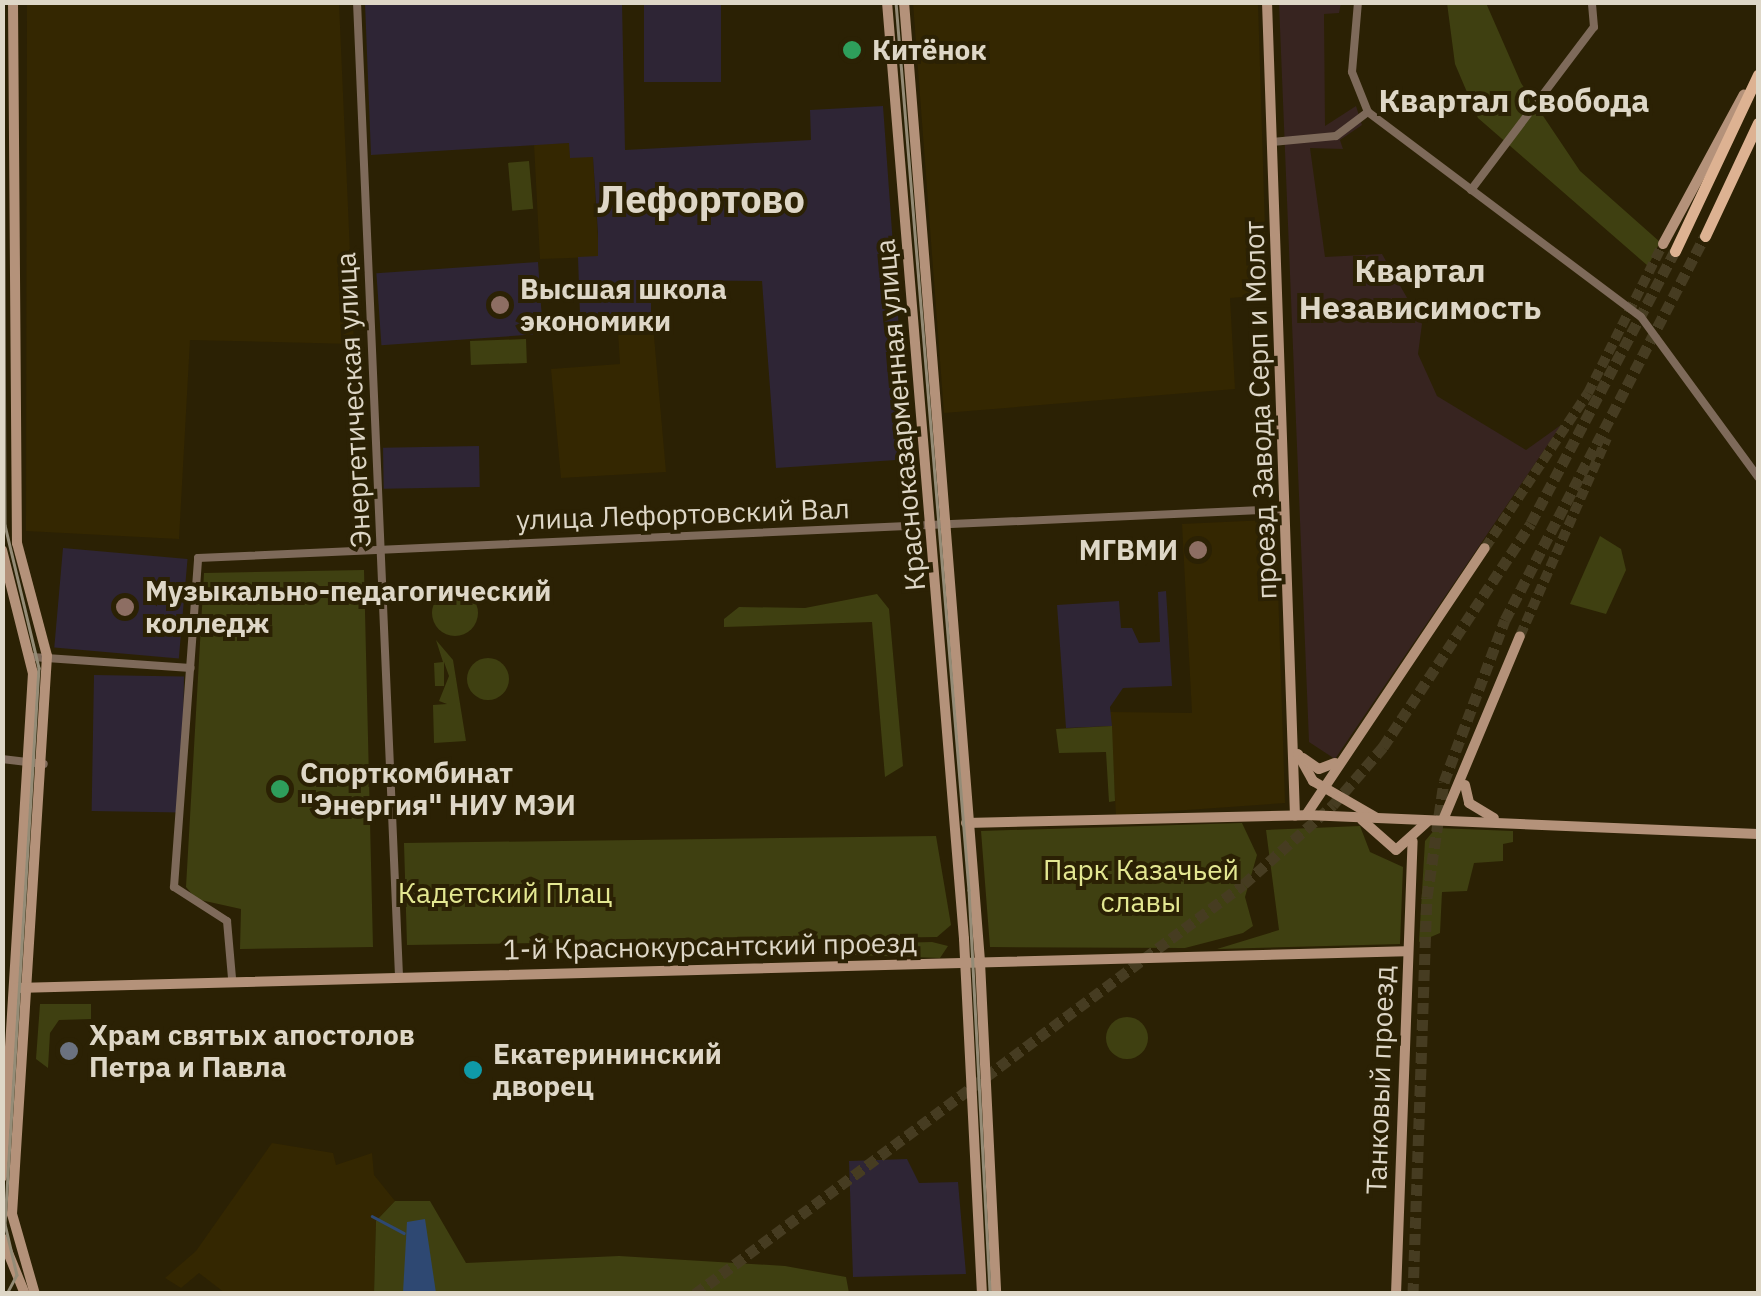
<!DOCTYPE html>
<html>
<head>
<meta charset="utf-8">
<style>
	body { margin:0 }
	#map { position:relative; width:1761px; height:1296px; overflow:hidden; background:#2b2104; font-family:"IBM Plex Sans",sans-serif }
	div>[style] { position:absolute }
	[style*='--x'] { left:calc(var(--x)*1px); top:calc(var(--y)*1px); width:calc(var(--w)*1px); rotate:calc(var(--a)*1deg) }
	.commercial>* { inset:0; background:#372420 }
	.built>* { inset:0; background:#342701 }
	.education>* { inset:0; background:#2e2535; transform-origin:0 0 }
	.green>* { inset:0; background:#3f4011; transform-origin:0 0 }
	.round { border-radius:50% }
	.water>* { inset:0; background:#2e4872 }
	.stream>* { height:2.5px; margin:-1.25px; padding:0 1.25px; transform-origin:1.25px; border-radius:1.25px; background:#2e4872 }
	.secondary-tunnel>* { height:10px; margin-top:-5px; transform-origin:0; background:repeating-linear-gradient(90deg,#463c21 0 10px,transparent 0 15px) }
	.primary-tunnel>* { height:11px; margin-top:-5.5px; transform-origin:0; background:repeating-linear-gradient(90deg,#463c21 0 11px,transparent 0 16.5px) }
	.street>* { height:8px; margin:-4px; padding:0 4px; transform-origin:4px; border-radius:4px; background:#7e6a5a }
	.secondary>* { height:10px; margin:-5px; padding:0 5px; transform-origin:5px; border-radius:5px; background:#b4927a }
	.primary>* { height:11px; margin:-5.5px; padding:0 5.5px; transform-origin:5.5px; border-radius:5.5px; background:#ddb292 }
	.tram>* { height:2.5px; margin:-1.25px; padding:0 1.25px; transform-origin:1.25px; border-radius:1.25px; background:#948c77 }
	.dots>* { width:28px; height:28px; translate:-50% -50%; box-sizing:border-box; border:5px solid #2b2104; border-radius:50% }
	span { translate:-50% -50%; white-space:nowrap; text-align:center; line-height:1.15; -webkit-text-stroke:8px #2b2104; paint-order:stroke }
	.poi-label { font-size:28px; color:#ded7c7; font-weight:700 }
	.left { translate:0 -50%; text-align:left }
	.right { translate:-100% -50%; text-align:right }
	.street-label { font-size:28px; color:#ded7c7 }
	.park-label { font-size:28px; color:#e3e791 }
	.quarter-label { font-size:32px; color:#ded7c7; font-weight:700 }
	.district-label { font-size:38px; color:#ded7c7; font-weight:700 }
	.frame { position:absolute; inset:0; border:5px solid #ded7c7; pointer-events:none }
</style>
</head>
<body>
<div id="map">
	<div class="commercial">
		<i style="clip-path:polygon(1279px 3px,1341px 3px,1339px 13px,1324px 14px,1325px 126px,1356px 106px,1362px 125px,1340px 140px,1343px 149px,1310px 148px,1325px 257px,1382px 254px,1422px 324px,1418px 354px,1437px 396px,1526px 450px,1561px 425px,1335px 759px,1309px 742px)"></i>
	</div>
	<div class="built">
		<i style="clip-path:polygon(27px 3px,339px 3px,354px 344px,190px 340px,179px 539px,26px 531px)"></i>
		<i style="clip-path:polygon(913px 3px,1258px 3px,1267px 295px,1230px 298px,1235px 389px,944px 413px)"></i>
		<i style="clip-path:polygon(569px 143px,593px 157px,599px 257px,540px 259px,534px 144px)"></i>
		<i style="clip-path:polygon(652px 314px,666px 472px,561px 478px,551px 369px,620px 364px,617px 316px)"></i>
		<i style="clip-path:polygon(1268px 520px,1276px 526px,1285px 803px,1116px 815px,1110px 712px,1192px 713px,1182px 524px)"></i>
		<i style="clip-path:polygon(272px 1143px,333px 1153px,336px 1165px,372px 1153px,374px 1175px,395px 1201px,376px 1221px,374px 1293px,225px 1293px,199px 1273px,181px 1288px,165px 1278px,196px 1251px)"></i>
	</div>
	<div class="education">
		<i style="clip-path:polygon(365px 3px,622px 3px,625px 150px,811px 140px,810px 110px,883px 106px,899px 329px,892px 339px,911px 459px,776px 468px,762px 281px,651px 280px,651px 313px,580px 316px,578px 257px,598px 256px,598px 233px,593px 157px,570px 158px,569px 143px,371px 155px)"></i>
		<i style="left:644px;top:3px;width:77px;height:79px"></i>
		<i style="left:538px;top:262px;width:72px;height:162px;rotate:86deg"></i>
		<i style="left:479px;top:446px;width:41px;height:96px;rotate:89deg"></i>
		<i style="left:63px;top:548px;width:125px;height:100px;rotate:5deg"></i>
		<i style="clip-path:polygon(1166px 591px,1172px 686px,1123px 688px,1110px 707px,1112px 726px,1066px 728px,1057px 605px,1119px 601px,1121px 628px,1132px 628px,1139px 643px,1160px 642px,1158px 592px)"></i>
		<i style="left:94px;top:675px;width:90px;height:136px;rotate:1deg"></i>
		<i style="clip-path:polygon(907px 1159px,919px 1183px,958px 1182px,966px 1274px,853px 1277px,849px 1161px)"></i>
	</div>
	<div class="green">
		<i style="clip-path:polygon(1447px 3px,1486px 3px,1521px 83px,1580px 171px,1660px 242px,1648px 266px,1478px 118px,1455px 64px)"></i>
		<i style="left:529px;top:161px;width:48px;height:21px;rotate:85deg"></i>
		<i style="left:526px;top:339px;width:24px;height:56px;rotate:88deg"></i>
		<i style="clip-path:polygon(1600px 536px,1621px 549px,1626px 570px,1606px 614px,1570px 604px)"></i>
		<i style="clip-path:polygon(364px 570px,373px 947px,240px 949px,241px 909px,196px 899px,186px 887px,204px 573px)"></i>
		<i class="round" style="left:432px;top:590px;width:46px;height:46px"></i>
		<i style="clip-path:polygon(877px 594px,889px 609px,903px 766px,885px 777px,872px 622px,724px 627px,724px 619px,739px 607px,805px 608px)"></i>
		<i style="clip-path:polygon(436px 640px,453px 660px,466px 741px,434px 743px,433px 705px,447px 704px,439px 701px,449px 676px,444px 662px,444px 686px,435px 686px,434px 663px,443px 662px)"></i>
		<i class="round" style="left:467px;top:658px;width:42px;height:42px"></i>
		<i style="clip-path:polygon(1112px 726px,1115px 801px,1109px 802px,1106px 752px,1059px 753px,1056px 729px)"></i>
		<i style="clip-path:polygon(1242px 823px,1257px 855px,1245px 897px,1253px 926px,1243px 933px,1185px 948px,990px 947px,981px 831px)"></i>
		<i style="clip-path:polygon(1360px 826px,1370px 852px,1403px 867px,1400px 944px,1217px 949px,1279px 930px,1266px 830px)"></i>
		<i style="clip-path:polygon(1436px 828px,1513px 831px,1513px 842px,1503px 844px,1503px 861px,1474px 863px,1467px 891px,1442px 892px,1440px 933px,1419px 942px,1425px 841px)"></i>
		<i style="clip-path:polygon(936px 836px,951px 925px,937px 937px,407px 945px,404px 843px)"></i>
		<i style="clip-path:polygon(932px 942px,948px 946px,940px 958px,854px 955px,855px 944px)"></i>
		<i style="clip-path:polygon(40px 1004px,91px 1004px,91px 1019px,59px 1020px,50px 1033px,48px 1068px,36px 1059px)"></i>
		<i class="round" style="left:1106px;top:1017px;width:42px;height:42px"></i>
		<i style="clip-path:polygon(395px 1201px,430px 1201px,466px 1263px,619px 1256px,785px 1266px,846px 1277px,849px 1293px,374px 1294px,376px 1221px)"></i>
	</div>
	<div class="water">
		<i style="clip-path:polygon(425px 1219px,436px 1293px,403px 1293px,407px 1222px)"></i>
	</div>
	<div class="stream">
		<i style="--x:372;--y:1216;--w:36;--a:28"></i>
	</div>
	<div class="secondary-tunnel">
		<i style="--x:1485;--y:548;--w:186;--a:-56.4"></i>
		<i style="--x:1588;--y:393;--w:167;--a:-63.3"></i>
		<i style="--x:1520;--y:636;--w:216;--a:-66.3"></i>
	</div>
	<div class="primary-tunnel">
		<i style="--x:695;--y:1294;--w:685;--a:-36.75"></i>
		<i style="--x:1244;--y:884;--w:119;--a:-41.6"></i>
		<i style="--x:1333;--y:805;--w:77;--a:-49.2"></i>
		<i style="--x:1383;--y:747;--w:268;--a:-56.5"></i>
		<i style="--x:1531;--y:523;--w:308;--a:-62.1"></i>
		<i style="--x:1413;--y:1294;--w:397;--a:-88"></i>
		<i style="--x:1427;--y:897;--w:116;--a:-81.6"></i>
		<i style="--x:1444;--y:782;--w:173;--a:-69.4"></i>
		<i style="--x:1505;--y:620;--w:433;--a:-62.5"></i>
	</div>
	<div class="street">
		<i style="--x:357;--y:2;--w:974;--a:87.53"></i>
		<i style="--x:1358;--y:2;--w:70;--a:94.9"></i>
		<i style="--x:1352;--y:72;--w:43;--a:68.2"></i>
		<i style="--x:1368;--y:112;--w:341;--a:36.9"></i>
		<i style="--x:1641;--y:317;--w:198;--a:53.8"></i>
		<i style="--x:1272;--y:142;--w:64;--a:-5.4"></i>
		<i style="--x:1336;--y:136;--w:40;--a:-37"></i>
		<i style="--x:1471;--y:190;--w:204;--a:-53"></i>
		<i style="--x:1594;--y:27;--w:25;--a:-95"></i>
		<i style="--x:32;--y:657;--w:159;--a:4"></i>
		<i style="--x:2;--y:759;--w:42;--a:6.8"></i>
		<i style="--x:232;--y:978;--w:57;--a:-95"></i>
		<i style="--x:227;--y:921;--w:63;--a:-147.3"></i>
		<i style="--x:174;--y:887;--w:330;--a:-85.8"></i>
		<i style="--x:198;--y:558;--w:1088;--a:-2.58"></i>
	</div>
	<div class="secondary">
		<i style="--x:13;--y:2;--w:541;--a:89.58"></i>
		<i style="--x:17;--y:543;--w:117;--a:75.1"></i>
		<i style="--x:47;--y:656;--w:559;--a:93.59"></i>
		<i style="--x:12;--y:1214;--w:83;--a:74"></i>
		<i style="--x:887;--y:2;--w:940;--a:85.3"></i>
		<i style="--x:964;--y:939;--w:355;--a:87.1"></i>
		<i style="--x:904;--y:2;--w:963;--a:85.47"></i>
		<i style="--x:980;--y:962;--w:332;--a:87.2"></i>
		<i style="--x:1267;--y:2;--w:814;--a:88.03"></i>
		<i style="--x:1663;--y:244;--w:170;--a:-61.6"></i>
		<i style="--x:2;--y:550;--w:127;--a:75.9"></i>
		<i style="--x:33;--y:673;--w:505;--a:93.52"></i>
		<i style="--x:1298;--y:754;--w:31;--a:61"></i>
		<i style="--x:1313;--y:781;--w:72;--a:30.1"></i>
		<i style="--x:1303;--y:758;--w:19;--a:35"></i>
		<i style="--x:1319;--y:769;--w:17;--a:-21"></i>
		<i style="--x:1465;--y:785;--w:18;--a:77"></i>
		<i style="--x:1469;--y:803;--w:29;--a:31"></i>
		<i style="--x:1306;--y:815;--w:321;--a:-56.2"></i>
		<i style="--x:1362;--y:820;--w:45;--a:41.4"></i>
		<i style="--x:1396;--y:850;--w:42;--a:-42.1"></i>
		<i style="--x:1443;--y:820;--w:199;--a:-67.3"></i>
		<i style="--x:966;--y:823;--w:340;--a:-1.3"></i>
		<i style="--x:1306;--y:815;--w:452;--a:2.4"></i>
		<i style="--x:16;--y:988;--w:1390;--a:-1.52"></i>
		<i style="--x:2;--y:1238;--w:61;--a:67.7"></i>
		<i style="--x:1396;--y:1294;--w:453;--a:-87.9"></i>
	</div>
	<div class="primary">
		<i style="--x:1705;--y:236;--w:125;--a:-64.9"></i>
		<i style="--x:1675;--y:251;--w:195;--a:-64.8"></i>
	</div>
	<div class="tram">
		<i style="--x:3;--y:2;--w:523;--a:89.78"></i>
		<i style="--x:5;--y:525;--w:147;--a:76.6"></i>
		<i style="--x:39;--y:668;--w:557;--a:93.5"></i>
		<i style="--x:5;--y:1224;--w:52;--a:76.8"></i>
		<i style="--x:17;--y:1275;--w:21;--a:118"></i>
		<i style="--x:896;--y:2;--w:891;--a:85.3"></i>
		<i style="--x:969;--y:890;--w:405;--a:87"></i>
	</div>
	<div class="dots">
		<i style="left:852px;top:50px;background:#2e9e5b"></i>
		<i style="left:500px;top:305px;background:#8d6e63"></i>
		<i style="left:1198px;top:550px;background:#8d6e63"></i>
		<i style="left:125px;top:607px;background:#8d6e63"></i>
		<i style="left:280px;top:789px;background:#2e9e5b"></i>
		<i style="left:69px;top:1051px;background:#6b7280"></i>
		<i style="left:473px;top:1070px;background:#0f9aa8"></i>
	</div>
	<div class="poi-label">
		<span class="left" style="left:872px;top:50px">Китёнок</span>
		<span class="left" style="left:520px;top:305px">Высшая школа<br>экономики</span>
		<span class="right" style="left:1178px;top:550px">МГВМИ</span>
		<span class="left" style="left:145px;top:607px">Музыкально-педагогический<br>колледж</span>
		<span class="left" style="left:300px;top:789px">Спорткомбинат<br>"Энергия" НИУ МЭИ</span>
		<span class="left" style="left:89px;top:1051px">Храм святых апостолов<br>Петра и Павла</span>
		<span class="left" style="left:493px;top:1070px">Екатерининский<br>дворец</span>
	</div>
	<div class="street-label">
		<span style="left:353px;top:400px;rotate:-93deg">Энергетическая улица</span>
		<span style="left:1260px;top:410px;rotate:-92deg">проезд Завода Серп и Молот</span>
		<span style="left:900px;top:415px;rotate:-95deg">Красноказарменная улица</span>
		<span style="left:683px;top:514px;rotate:-2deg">улица Лефортовский Вал</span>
		<span style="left:710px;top:946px;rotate:-1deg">1-й Краснокурсантский проезд</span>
		<span style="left:1380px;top:1080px;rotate:-88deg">Танковый проезд</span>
	</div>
	<div class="park-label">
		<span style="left:1141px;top:886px">Парк Казачьей<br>славы</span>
		<span style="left:505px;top:893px">Кадетский Плац</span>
	</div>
	<div class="quarter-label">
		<span style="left:1514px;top:100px">Квартал Свобода</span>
		<span style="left:1420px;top:289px">Квартал<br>Независимость</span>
	</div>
	<div class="district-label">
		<span style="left:701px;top:199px">Лефортово</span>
	</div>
	<div class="frame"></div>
</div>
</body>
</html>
